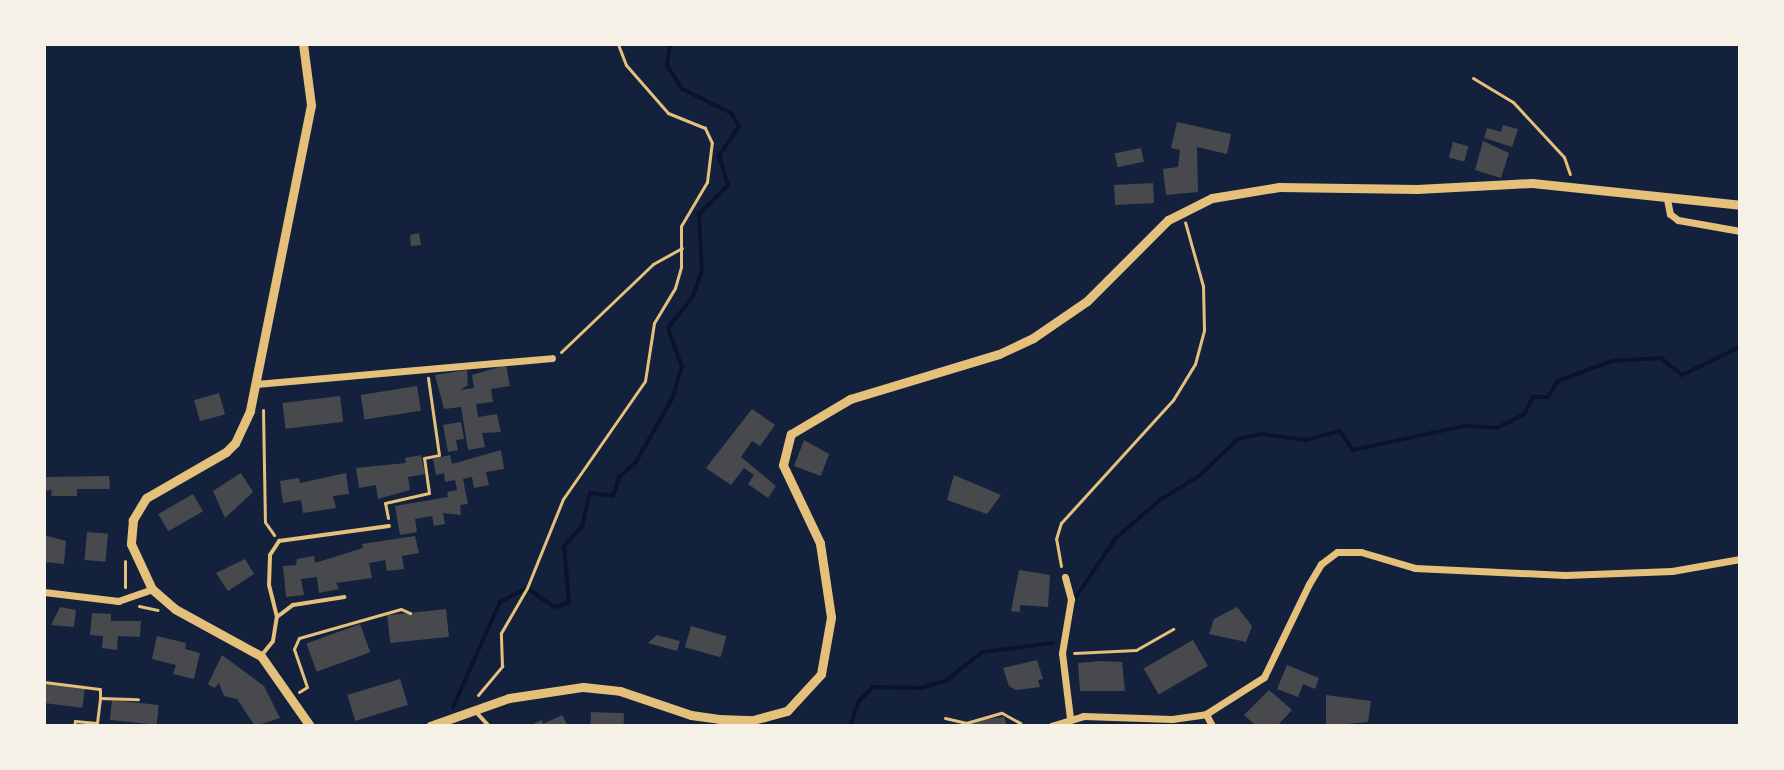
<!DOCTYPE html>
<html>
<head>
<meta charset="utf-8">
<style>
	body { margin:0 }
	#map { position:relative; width:1784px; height:770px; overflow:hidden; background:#14213d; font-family:Rubik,sans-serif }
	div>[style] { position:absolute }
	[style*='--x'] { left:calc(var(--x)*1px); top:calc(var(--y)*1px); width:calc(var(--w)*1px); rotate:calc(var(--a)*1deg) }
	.stream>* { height:4px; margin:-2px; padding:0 2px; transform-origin:2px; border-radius:2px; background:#0b132b }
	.building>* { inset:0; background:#48494c; transform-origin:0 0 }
	.path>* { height:3px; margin:-1.5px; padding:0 1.5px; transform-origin:1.5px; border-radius:1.5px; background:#e5c07b }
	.service>* { height:4px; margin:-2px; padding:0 2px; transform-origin:2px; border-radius:2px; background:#e5c07b }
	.minor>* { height:7px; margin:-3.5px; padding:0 3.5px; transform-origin:3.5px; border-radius:3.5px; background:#e5c07b }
	.tertiary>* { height:9px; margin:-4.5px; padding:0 4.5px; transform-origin:4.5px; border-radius:4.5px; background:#e5c07b }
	span { translate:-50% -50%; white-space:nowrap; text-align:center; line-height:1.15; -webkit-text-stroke:6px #f6f1e7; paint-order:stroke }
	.frame { position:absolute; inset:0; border:46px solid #f6f1e7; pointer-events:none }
</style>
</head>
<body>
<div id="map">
	<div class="stream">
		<i style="--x:1076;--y:597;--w:71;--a:-55.9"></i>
		<i style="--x:1116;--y:538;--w:58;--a:-40.8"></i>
		<i style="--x:1160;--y:500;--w:46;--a:-31.6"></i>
		<i style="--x:1199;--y:476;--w:54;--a:-43.5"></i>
		<i style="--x:1238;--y:439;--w:24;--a:-12"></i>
		<i style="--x:1261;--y:434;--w:45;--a:7.6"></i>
		<i style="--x:1306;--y:440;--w:35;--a:-15"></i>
		<i style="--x:1340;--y:431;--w:23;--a:56"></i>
		<i style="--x:1353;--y:450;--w:114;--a:-12.2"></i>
		<i style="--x:1464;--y:426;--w:33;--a:3"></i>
		<i style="--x:1497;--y:428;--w:30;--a:-27"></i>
		<i style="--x:1524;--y:414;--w:19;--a:-62"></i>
		<i style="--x:1533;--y:397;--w:15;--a:0"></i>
		<i style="--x:1548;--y:397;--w:19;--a:-58"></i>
		<i style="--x:1558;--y:381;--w:58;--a:-20.3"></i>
		<i style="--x:1612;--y:361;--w:49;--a:-3.5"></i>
		<i style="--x:1661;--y:358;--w:27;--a:39"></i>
		<i style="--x:1682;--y:375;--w:64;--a:-25.8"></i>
		<i style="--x:453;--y:707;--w:115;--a:-65.9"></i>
		<i style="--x:500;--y:602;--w:30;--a:-27"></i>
		<i style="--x:527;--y:588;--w:33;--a:35"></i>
		<i style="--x:554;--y:607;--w:16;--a:-18"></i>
		<i style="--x:569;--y:602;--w:56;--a:-95.1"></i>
		<i style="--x:564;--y:546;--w:26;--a:-47"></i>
		<i style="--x:582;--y:527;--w:35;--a:-77"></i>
		<i style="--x:590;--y:493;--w:23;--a:7"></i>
		<i style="--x:613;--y:496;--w:20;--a:-72"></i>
		<i style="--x:619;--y:477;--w:23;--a:-41"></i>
		<i style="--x:636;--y:462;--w:73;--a:-60.3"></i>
		<i style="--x:672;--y:399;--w:34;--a:-73"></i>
		<i style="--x:682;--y:367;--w:41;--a:-109.7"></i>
		<i style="--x:668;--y:328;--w:41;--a:-52"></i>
		<i style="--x:693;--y:296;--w:28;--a:-71"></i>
		<i style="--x:702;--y:270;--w:56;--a:-93.1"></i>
		<i style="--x:699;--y:214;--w:41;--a:-45"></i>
		<i style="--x:728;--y:185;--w:30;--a:-107"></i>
		<i style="--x:719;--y:156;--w:36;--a:-56"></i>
		<i style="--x:739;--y:126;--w:15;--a:-122"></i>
		<i style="--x:731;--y:113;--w:55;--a:-153.9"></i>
		<i style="--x:682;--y:89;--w:28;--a:-122"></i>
		<i style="--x:667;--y:65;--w:21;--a:-82"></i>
		<i style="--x:850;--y:726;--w:27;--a:-70"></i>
		<i style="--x:859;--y:701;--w:20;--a:-45"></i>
		<i style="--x:873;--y:687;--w:48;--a:1.2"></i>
		<i style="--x:921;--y:688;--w:27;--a:-17"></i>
		<i style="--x:947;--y:680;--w:45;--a:-38.7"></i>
		<i style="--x:982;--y:652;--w:71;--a:-7.3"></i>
	</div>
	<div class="building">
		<i style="clip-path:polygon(1177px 122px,1231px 134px,1227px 154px,1197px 147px,1198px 192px,1166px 195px,1163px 169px,1178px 167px,1180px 150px,1171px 148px)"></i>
		<i style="clip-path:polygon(1503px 125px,1518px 129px,1512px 147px,1484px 138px,1487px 128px,1501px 132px)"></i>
		<i style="clip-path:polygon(1483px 141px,1509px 153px,1501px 178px,1475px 170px)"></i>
		<i style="left:1453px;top:142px;width:16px;height:16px;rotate:15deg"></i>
		<i style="left:1141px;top:148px;width:14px;height:27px;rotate:78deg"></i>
		<i style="left:1153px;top:183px;width:20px;height:39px;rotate:87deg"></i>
		<i style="clip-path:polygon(419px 233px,421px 245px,411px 246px,410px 235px)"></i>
		<i style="clip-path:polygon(506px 365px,510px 386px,491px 389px,493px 402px,476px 404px,478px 417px,497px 414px,501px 432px,482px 433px,485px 447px,468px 450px,461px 407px,444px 409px,435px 375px,467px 370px,468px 385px,460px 390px,474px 388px,472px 375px)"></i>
		<i style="left:417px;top:386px;width:25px;height:57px;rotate:81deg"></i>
		<i style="left:219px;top:393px;width:22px;height:26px;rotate:74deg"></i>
		<i style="left:340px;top:396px;width:26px;height:58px;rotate:83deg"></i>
		<i style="clip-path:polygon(752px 409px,775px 425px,760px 446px,752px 441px,741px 457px,776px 486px,768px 498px,748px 484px,754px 475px,744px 468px,731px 485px,706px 468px)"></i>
		<i style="clip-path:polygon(461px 422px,464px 439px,456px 440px,458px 450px,448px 452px,443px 425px)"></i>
		<i style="clip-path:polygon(804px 440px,829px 454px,821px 476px,794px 466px)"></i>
		<i style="clip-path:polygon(501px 450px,504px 469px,486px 472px,489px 485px,474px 488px,472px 477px,463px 479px,468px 504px,460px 505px,461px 515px,443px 513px,445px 524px,434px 526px,432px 516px,415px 519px,417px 532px,400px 535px,395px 506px,448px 497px,447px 492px,457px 490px,455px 480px,445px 482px,444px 473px,436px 475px,433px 459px,450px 455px,452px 464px)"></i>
		<i style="clip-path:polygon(421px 455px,425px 474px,408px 477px,410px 490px,378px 499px,376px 485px,359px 488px,356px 468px,406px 463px,405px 458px)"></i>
		<i style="clip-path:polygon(241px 473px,253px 492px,225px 518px,213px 491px)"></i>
		<i style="clip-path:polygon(346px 473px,349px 494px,333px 496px,336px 508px,303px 513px,301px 500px,283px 503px,280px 481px,299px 478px,300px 483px)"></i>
		<i style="clip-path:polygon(954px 475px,1001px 495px,987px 514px,947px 500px)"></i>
		<i style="clip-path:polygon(109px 476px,110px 489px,77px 489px,77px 496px,51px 496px,52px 490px,44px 491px,44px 477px)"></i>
		<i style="left:193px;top:494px;width:20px;height:40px;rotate:60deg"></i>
		<i style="left:87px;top:532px;width:21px;height:28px;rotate:5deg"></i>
		<i style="clip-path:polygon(44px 535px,66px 541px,64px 564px,44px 562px)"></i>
		<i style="clip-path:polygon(415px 536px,419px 553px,402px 556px,404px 569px,387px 571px,385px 560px,369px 563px,372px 578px,336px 583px,339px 589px,319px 593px,317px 577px,301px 579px,304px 595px,286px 597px,283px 566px,296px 565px,297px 559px,314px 556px,315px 563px,363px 548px,362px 544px)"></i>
		<i style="clip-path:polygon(245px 559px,254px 574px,228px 591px,216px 573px)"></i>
		<i style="clip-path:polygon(1019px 570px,1050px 575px,1048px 607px,1020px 605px,1020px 612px,1011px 611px)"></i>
		<i style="clip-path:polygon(60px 607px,76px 610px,74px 627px,51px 625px)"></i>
		<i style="clip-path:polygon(1237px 607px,1252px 626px,1246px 642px,1209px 634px,1214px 619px)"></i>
		<i style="left:446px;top:609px;width:28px;height:59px;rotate:84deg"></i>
		<i style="clip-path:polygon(92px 613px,111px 614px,111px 621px,141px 621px,140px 637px,118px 636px,117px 650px,102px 648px,103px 636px,90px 635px)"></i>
		<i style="left:360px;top:624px;width:30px;height:57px;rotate:70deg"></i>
		<i style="left:691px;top:626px;width:37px;height:22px;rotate:16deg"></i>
		<i style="clip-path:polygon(657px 635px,680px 641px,677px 651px,648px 643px)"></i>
		<i style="clip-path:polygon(157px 636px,186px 643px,185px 649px,200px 653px,194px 679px,173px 674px,176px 665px,152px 659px)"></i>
		<i style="left:1193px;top:640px;width:30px;height:57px;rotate:60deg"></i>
		<i style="clip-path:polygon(222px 655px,264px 686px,280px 718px,255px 726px,237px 699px,224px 696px,219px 683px,214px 688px,208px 684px)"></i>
		<i style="clip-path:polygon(1037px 660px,1043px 679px,1038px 680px,1040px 687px,1016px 690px,1009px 686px,1003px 668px)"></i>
		<i style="clip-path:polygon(1101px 661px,1122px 662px,1125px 691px,1080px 691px,1078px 663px)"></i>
		<i style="clip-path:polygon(1287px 665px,1319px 678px,1315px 689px,1303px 684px,1298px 697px,1277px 689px)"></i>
		<i style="left:400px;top:679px;width:27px;height:55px;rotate:73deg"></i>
		<i style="left:44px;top:684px;width:41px;height:19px;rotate:7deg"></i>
		<i style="clip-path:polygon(1269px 690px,1292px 710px,1277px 726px,1256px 726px,1244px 715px)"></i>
		<i style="clip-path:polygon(1326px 695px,1371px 701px,1368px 722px,1326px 726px)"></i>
		<i style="left:112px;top:700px;width:47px;height:20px;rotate:6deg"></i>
		<i style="left:591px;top:712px;width:33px;height:14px;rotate:2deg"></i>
		<i style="clip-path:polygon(562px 715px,568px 726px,528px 726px,542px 720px,543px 724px)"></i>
		<i style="clip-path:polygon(1004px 717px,1007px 726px,966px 726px,986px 719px)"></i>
	</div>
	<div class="path">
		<i style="--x:1473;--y:78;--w:47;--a:31"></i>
		<i style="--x:1513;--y:102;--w:75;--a:47.2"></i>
		<i style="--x:1564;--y:157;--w:18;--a:71"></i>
		<i style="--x:561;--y:352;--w:127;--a:-43.7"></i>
		<i style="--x:653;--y:264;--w:33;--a:-29"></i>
		<i style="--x:263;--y:410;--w:112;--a:89"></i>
		<i style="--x:265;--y:522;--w:16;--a:55"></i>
		<i style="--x:388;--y:518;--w:15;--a:-101"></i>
		<i style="--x:385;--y:503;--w:45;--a:-12.8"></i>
		<i style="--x:429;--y:493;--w:35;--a:-98"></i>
		<i style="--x:424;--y:458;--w:15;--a:-11"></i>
		<i style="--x:439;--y:455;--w:78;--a:-98.1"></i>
		<i style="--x:125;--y:561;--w:26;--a:90"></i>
		<i style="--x:1061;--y:566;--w:27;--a:-100"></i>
		<i style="--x:1056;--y:539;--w:17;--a:-73"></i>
		<i style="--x:1061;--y:523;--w:166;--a:-47.7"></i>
		<i style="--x:1173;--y:400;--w:42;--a:-58.6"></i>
		<i style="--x:1195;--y:364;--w:35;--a:-75"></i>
		<i style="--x:1204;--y:330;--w:44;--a:-91.3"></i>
		<i style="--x:1203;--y:286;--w:66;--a:-105.7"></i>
		<i style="--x:139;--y:606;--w:19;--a:12"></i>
		<i style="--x:1074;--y:653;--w:62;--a:-2.8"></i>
		<i style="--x:1136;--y:650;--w:43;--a:-29.6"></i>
		<i style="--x:44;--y:682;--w:56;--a:7.1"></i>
		<i style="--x:100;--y:689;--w:9;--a:90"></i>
		<i style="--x:100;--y:698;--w:38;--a:2"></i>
		<i style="--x:299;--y:692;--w:9;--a:-32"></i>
		<i style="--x:307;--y:687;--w:40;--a:-108.9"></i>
		<i style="--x:294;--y:649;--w:12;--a:-66"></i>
		<i style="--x:299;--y:638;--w:106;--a:-15.9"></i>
		<i style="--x:401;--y:609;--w:10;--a:24"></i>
		<i style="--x:478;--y:695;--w:38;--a:-50"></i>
		<i style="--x:502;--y:666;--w:33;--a:-92"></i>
		<i style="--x:501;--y:633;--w:52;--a:-60"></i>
		<i style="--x:527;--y:588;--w:96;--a:-68"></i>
		<i style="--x:563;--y:499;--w:144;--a:-55.2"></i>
		<i style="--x:645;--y:381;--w:59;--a:-81.2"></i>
		<i style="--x:654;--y:323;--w:41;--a:-59"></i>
		<i style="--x:675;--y:288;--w:22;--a:-74"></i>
		<i style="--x:681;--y:267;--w:41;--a:-90"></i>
		<i style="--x:681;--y:226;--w:51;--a:-59.4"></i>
		<i style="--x:707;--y:182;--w:39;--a:-83"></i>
		<i style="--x:712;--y:143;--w:17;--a:-115"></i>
		<i style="--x:705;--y:128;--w:40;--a:-158"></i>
		<i style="--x:668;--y:113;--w:64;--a:-131.2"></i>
		<i style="--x:626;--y:65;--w:22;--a:-111"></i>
		<i style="--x:945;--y:718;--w:22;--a:13"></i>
		<i style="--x:966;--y:723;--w:37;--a:-16"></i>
		<i style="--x:1002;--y:713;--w:21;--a:29"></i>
		<i style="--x:74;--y:726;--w:5;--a:-79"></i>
		<i style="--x:75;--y:721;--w:22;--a:5"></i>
		<i style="--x:97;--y:723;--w:25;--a:-83"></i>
	</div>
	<div class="service">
		<i style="--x:277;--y:617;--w:20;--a:-37"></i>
		<i style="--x:293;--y:605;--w:52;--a:-8.9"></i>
		<i style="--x:261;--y:656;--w:19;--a:-51"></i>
		<i style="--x:273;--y:641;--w:24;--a:-81"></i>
		<i style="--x:277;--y:617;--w:33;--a:-104"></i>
		<i style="--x:269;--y:585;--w:30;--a:-88"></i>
		<i style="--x:270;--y:555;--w:17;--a:-57"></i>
		<i style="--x:279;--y:541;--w:111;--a:-7.8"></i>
		<i style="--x:474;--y:710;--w:22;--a:47"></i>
	</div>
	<div class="minor">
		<i style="--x:1667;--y:199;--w:15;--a:79"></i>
		<i style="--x:1670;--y:214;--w:10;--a:37"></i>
		<i style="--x:1678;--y:220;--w:63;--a:10.1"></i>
		<i style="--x:256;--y:384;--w:297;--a:-5"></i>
		<i style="--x:1065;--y:577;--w:23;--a:75"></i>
		<i style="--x:1071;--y:599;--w:55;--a:99.5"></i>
		<i style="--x:1062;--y:653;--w:65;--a:83"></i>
		<i style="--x:44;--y:592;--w:75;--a:6.9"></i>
		<i style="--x:118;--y:601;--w:36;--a:-19"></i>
		<i style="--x:1206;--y:714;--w:69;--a:-32.5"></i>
		<i style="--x:1264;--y:677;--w:103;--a:-64.2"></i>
		<i style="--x:1309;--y:584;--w:23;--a:-59"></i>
		<i style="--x:1321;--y:564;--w:20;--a:-37"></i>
		<i style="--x:1337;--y:552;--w:24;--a:0"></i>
		<i style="--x:1361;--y:552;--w:56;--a:16.5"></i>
		<i style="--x:1415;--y:568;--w:150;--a:2.7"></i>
		<i style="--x:1565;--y:575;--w:107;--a:-2.1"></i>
		<i style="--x:1672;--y:571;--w:69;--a:-10"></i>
		<i style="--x:1051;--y:726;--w:34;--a:-17"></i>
		<i style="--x:1083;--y:716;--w:89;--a:1.9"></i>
		<i style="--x:1172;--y:719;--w:34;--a:-8"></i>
		<i style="--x:1206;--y:714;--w:13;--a:63"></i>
	</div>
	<div class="tertiary">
		<i style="--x:303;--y:44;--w:62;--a:82.5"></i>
		<i style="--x:311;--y:105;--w:312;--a:101.3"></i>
		<i style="--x:250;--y:411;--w:35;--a:115"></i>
		<i style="--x:235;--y:443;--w:13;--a:135"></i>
		<i style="--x:226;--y:452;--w:92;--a:150.1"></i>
		<i style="--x:146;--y:498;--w:26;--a:121"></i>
		<i style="--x:133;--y:520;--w:24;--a:95"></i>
		<i style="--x:131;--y:544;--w:50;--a:65"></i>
		<i style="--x:152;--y:589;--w:30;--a:41"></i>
		<i style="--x:175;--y:609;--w:98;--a:28.7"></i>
		<i style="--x:261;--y:656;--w:85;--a:55"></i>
		<i style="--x:430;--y:726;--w:84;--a:-19.5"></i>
		<i style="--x:509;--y:698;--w:75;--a:-8.5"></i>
		<i style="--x:583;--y:687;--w:37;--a:6"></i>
		<i style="--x:620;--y:691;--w:75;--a:18.7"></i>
		<i style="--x:691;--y:715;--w:28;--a:8"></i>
		<i style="--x:719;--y:719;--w:34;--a:2"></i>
		<i style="--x:753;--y:720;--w:35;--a:-15"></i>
		<i style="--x:787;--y:711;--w:50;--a:-47.4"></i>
		<i style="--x:821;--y:674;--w:58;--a:-80"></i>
		<i style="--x:831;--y:617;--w:75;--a:-98.5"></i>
		<i style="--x:820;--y:543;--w:86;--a:-115.4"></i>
		<i style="--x:783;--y:465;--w:32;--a:-76"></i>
		<i style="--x:791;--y:434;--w:69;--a:-30.7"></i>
		<i style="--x:850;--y:399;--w:156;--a:-16.8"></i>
		<i style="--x:999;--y:354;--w:38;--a:-25"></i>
		<i style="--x:1033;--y:338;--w:65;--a:-34.4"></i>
		<i style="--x:1087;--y:301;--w:115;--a:-45"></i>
		<i style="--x:1168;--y:220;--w:49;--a:-26.6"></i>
		<i style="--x:1212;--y:198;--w:68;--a:-9.3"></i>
		<i style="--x:1279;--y:187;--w:138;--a:0.8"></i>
		<i style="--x:1417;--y:189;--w:115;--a:-3"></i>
		<i style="--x:1532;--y:183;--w:209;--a:6"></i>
	</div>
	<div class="frame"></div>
</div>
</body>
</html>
